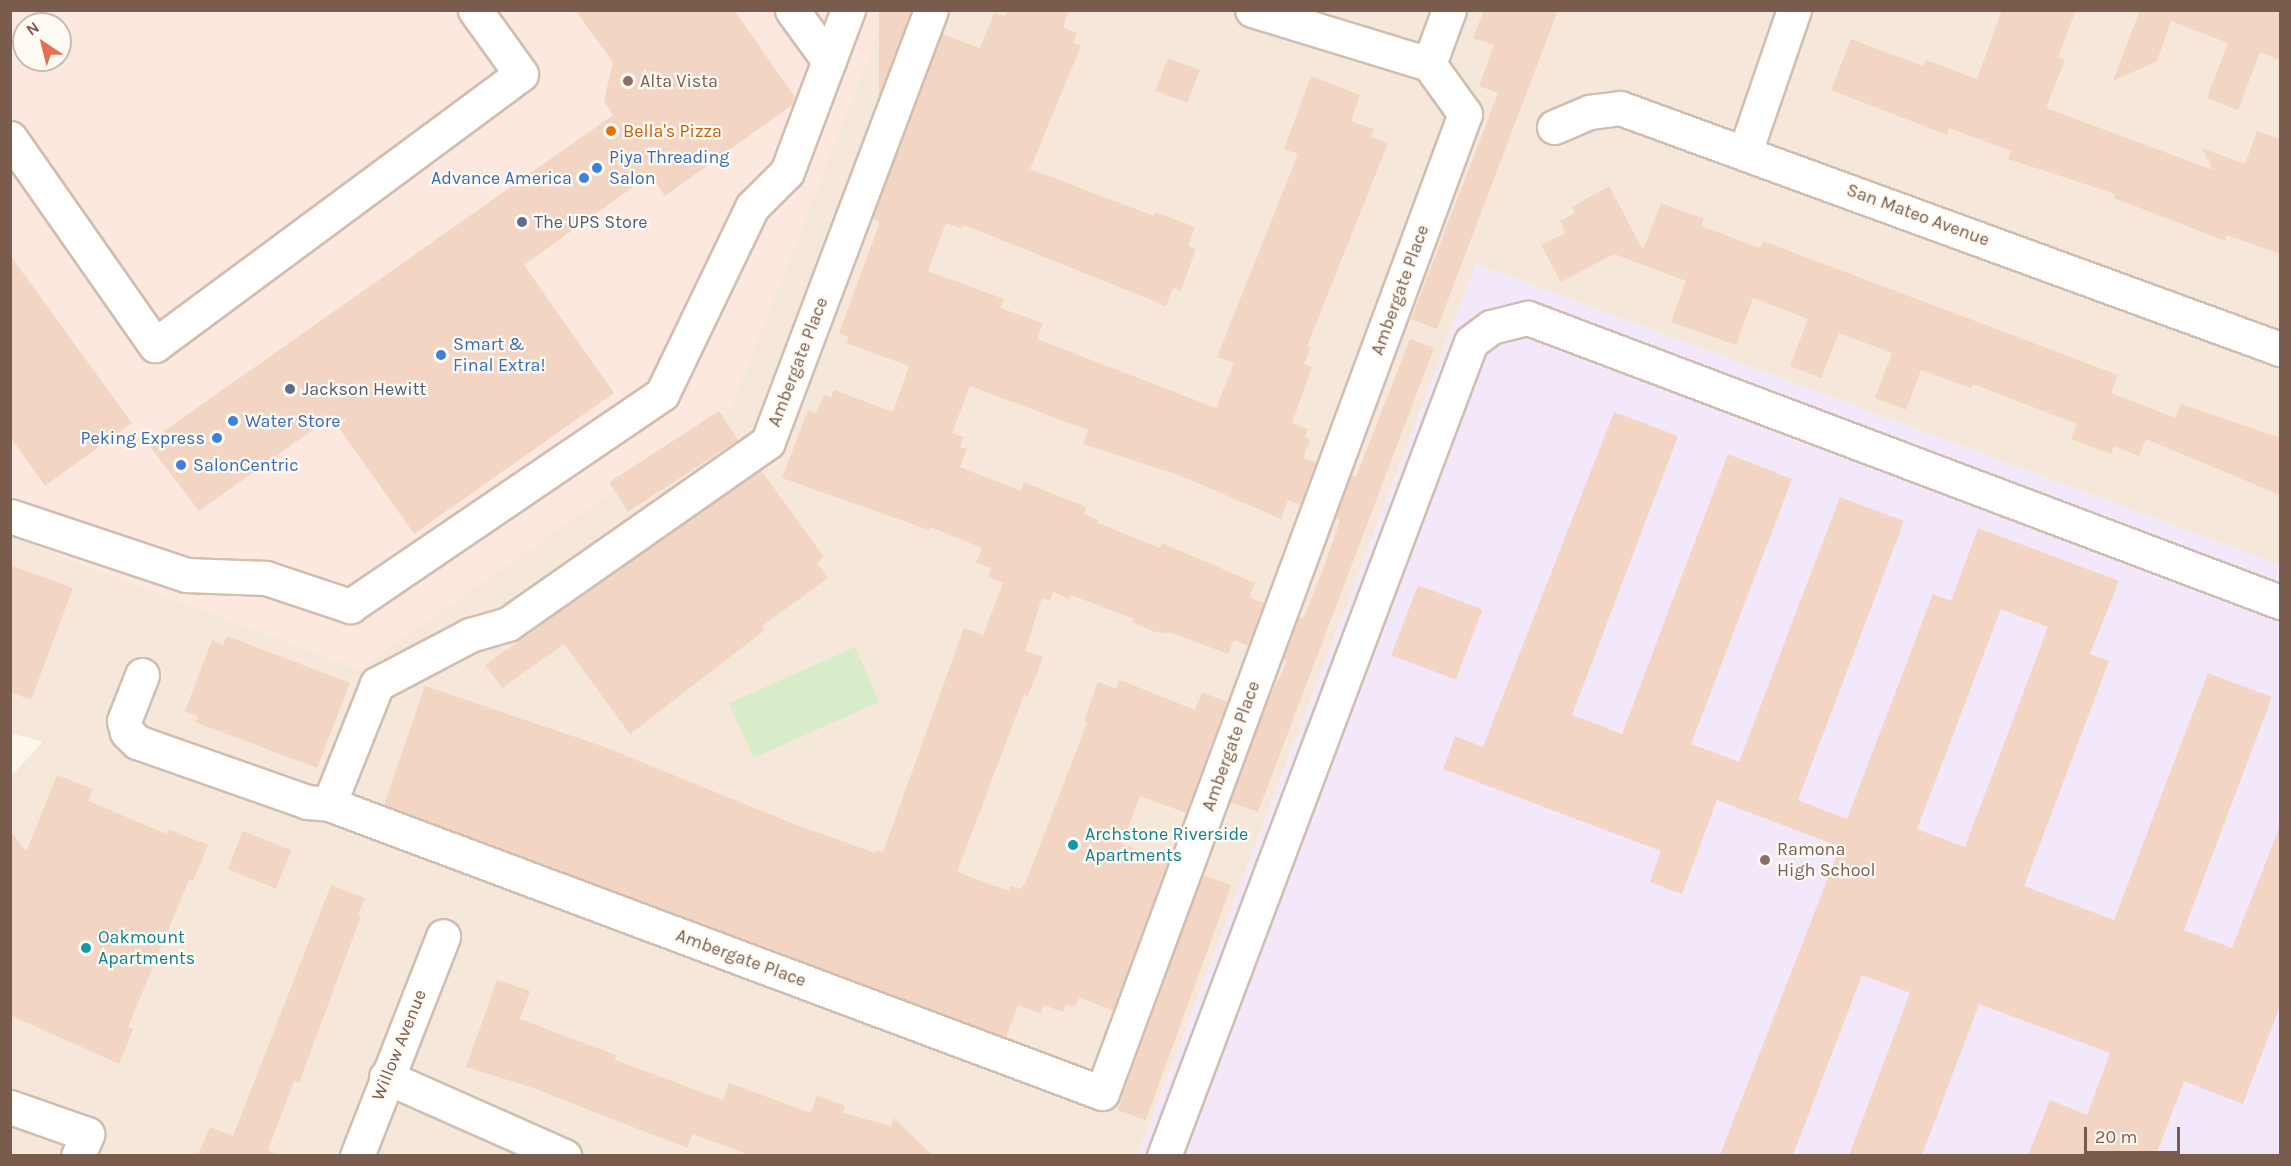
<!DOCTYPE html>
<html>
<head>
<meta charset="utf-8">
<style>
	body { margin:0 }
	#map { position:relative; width:2291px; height:1166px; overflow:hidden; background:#fdf6ec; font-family:Karla,sans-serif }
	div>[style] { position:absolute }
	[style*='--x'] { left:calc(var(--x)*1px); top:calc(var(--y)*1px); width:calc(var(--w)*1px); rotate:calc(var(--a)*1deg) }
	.residential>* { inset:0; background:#f5e8da }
	.commercial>* { inset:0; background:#fde8e0 }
	.education>* { inset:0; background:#f3e8fa }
	.green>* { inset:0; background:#d8ecc9; transform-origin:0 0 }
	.building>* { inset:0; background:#f3d5c3; transform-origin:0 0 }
	.roads { filter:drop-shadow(2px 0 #d1beb0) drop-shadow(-2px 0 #d1beb0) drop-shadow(0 2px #d1beb0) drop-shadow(0 -2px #d1beb0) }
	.minor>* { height:33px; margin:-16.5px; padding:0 16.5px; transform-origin:16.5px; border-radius:16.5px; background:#fff }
	.dots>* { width:16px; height:16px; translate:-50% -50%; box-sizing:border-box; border:3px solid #fffaf3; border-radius:50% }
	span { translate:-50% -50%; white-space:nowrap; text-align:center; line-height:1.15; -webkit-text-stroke:4.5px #fffaf3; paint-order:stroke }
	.education-label { font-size:18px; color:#785e54 }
	.left { translate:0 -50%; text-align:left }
	.food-label { font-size:18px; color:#c56008 }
	.shop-label { font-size:18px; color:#366cbe }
	.right { translate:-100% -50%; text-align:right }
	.street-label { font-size:18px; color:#7a5c4d }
	.service-label { font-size:18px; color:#4e5e75 }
	.culture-label { font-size:18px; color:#0d838f }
	.frame { position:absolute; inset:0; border:12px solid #7a5c4d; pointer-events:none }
	.north { position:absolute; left:12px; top:12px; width:60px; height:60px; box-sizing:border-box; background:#fffaf3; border:2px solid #cabbb1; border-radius:50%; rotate:325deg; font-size:16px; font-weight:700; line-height:24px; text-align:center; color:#7a5c4d }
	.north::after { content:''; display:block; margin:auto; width:21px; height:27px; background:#e76f51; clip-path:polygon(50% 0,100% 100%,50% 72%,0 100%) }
	.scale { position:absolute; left:2084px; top:1127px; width:96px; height:27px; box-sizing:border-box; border:3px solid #7a5c4d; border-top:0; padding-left:8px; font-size:18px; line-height:21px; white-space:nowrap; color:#7a5c4d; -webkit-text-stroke:4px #fffaf3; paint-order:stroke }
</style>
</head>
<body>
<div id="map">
	<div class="residential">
		<i style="clip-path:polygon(1399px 10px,2280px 11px,2280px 565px,1476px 264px,1138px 1155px,11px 1155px,11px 776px,43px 742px,11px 733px,10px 536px,359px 669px,887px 11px)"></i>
	</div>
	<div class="commercial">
		<i style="clip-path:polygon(evenodd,10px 11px,887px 11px,731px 409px,359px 669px,11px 536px,10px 11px,24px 24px,60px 24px,60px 60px,24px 60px,24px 24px)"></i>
	</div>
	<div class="education">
		<i style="clip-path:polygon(1476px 264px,2280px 565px,2280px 1155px,1138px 1156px)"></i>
	</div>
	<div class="green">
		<i style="left:855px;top:647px;width:60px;height:138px;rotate:66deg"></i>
	</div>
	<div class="building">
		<i style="clip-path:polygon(575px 10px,734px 10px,795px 97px,792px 105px,665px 196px,650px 175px,524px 265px,614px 393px,414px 534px,331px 417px,199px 511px,147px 443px,613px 115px,604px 101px,613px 62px)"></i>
		<i style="left:879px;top:10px;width:30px;height:310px"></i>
		<i style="clip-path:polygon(1007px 10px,1069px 10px,1063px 27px,1077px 33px,1073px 43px,1081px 46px,1030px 169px,1154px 216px,1156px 212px,1195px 227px,1188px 246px,1196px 249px,1181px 291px,1173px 288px,1166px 306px,964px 225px,962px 229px,946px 223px,928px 271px,1004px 299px,1000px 308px,1043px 323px,1037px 339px,1216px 408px,1234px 363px,1217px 357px,1298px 154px,1284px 149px,1311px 76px,1360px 95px,1351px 121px,1374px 129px,1371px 137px,1388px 143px,1307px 346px,1311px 347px,1304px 364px,1312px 367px,1292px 423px,1308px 429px,1305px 437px,1310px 440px,1303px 458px,1316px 462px,1300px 505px,1288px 500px,1281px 519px,1179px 475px,1083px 444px,1088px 430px,970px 386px,952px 433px,964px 437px,960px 447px,967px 449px,960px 467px,1021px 491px,1024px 482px,1086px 507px,1084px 514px,1099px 520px,1098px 523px,1160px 548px,1162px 543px,1255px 583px,1249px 597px,1264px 603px,1248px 646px,1234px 640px,1228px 654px,1172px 633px,1155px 632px,1132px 622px,1134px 619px,1071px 595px,1069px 599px,1053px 592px,1050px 601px,1042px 598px,1025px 651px,1043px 657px,1028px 696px,1024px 695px,957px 872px,1009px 891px,1011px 886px,1020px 889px,1025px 884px,1087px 723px,1084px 721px,1098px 682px,1116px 689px,1120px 680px,1195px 710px,1202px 692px,1227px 702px,1186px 813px,1140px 796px,1122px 844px,1168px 862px,1113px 1010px,1079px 998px,1075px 1007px,1066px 1004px,1063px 1012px,1044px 1005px,1041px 1014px,1018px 1005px,1006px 1037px,384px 805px,425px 686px,602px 746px,794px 824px,875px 853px,876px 850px,883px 852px,964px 628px,983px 635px,1003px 583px,988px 577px,992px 568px,976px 563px,982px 548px,930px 527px,929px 530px,782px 478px,808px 410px,816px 413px,824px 395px,831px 397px,834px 390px,893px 412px,909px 366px,846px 343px,849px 337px,839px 333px,880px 222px,872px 219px,942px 34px,980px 48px,994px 13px,1005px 16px)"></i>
		<i style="clip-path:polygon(1484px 10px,1558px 10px,1437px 329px,1411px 319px,1498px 93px,1479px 86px,1494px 45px,1473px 38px)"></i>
		<i style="clip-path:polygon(2002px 10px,2076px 10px,2058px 57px,2065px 60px,2046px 108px,2213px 170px,2202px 148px,2245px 164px,2257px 131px,2280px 139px,2280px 254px,2227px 235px,2225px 241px,2114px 198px,2115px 194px,2008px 159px,2011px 151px,1949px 128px,1947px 135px,1831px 90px,1851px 39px,1923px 66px,1926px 60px,1977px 79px)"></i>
		<i style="clip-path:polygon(2140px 10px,2280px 10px,2280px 60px,2260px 52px,2238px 110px,2207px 98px,2228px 43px,2171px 21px,2157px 61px,2113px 81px)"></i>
		<i style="left:1168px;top:58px;width:34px;height:35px;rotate:21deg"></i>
		<i style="clip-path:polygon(1609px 186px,1643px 250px,1661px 203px,1704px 219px,1701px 226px,1760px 248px,1763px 241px,2118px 375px,2111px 393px,2175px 418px,2181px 404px,2280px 438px,2280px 495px,2146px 439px,2139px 456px,2114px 446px,2111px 454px,2071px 439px,2077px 424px,1973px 384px,1971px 388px,1921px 370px,1906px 410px,1875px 398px,1892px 353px,1839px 333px,1821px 378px,1790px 366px,1808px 319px,1753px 298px,1736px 345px,1671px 322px,1686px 281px,1614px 254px,1561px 282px,1541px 245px,1566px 233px,1560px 221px,1575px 213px,1572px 207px)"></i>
		<i style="clip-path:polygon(10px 255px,132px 423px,45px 486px,10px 437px)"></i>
		<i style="clip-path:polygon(1410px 339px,1434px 348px,1258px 812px,1230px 802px,1264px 709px,1287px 661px,1283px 659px,1298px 617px,1303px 619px,1325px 564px,1340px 520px,1335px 518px,1351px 475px,1356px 477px)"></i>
		<i style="left:719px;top:411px;width:35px;height:131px;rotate:57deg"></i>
		<i style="clip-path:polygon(evenodd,1614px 412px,1678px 436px,1572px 715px,1622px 734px,1728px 454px,1792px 479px,1691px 744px,1739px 762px,1840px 497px,1904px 521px,1798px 800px,1847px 819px,1933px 594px,1951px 601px,1978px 528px,2119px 581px,2090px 654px,2109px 661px,2024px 886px,2114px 920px,2208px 673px,2272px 697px,2184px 930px,2232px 948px,2280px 826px,2280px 1006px,2243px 1104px,2184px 1081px,2156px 1155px,2028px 1155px,2050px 1100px,2087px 1115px,2110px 1053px,1979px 1004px,1922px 1155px,1849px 1155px,1910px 993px,1862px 975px,1793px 1155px,1720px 1155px,1840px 847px,1717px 800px,1682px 894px,1650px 882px,1661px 851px,1443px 769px,1455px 736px,1483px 747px,1614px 412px,2001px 609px,2048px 627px,1965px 847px,1917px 829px,2001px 609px)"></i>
		<i style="clip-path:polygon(761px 470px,824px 557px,817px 563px,828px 578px,762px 626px,765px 630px,630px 734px,564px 644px,502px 688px,485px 665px)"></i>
		<i style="clip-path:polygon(10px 565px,73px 588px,31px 700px,10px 692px)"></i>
		<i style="left:1418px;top:585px;width:69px;height:75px;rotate:21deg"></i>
		<i style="clip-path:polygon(227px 636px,350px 683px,317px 768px,195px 722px,198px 716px,185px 711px,212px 640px,223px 645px)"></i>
		<i style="clip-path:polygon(57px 775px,93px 789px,88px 801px,167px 834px,168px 829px,208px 845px,193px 881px,189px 880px,128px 1027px,133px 1029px,119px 1064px,10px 1015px,10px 830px,26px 852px)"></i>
		<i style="left:243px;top:831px;width:52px;height:41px;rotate:22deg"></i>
		<i style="left:1203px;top:875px;width:30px;height:250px;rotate:20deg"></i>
		<i style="clip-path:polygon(331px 885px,365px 898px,358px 915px,361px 916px,299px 1083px,294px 1081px,268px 1150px,277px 1155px,198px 1155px,210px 1127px,233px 1136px)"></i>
		<i style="clip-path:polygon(497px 980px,530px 991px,520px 1019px,616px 1055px,615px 1060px,723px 1100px,729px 1083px,811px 1113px,817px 1095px,845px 1106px,843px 1113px,891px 1126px,894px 1118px,932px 1155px,750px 1155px,693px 1134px,687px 1148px,533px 1088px,466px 1067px)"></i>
	</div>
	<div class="roads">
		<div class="minor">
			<i style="--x:792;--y:10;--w:63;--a:54"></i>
			<i style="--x:931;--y:10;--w:462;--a:110.7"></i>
			<i style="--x:768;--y:442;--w:317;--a:145"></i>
			<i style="--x:508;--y:624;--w:40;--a:164"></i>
			<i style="--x:470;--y:635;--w:105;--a:152.2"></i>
			<i style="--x:377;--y:684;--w:129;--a:111.8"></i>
			<i style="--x:329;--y:804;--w:825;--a:20.5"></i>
			<i style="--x:1102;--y:1093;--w:1044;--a:-69.66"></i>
			<i style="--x:1465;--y:114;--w:62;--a:-125.8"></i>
			<i style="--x:1429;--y:64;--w:185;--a:-163"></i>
			<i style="--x:1429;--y:64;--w:58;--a:-69.7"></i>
			<i style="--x:1554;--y:127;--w:38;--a:-23"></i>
			<i style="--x:1589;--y:112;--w:31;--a:-7"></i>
			<i style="--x:1620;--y:108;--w:703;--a:20.06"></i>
			<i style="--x:10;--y:138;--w:253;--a:55"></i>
			<i style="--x:155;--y:345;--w:455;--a:-36.5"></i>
			<i style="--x:521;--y:74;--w:79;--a:-125.7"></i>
			<i style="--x:1745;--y:152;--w:150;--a:-71"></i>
			<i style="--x:10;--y:516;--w:186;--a:18.5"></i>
			<i style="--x:186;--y:575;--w:80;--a:2.1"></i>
			<i style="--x:266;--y:578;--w:89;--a:18.4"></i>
			<i style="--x:350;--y:606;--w:377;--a:-34.2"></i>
			<i style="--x:662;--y:394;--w:208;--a:-64.3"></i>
			<i style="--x:752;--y:207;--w:49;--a:-45"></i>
			<i style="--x:787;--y:172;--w:173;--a:-69.4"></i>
			<i style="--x:142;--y:675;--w:49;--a:111.4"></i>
			<i style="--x:124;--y:721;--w:11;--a:75"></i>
			<i style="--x:127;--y:732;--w:14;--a:45"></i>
			<i style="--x:137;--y:742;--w:180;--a:19.4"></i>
			<i style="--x:307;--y:802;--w:22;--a:5"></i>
			<i style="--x:386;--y:1077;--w:195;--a:23.9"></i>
			<i style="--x:10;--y:1107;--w:82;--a:19.3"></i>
			<i style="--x:87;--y:1134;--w:24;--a:112"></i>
			<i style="--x:357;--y:1156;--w:236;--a:-68.6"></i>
			<i style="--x:1164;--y:1156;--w:870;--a:-69.34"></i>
			<i style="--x:1471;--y:342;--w:25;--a:-37"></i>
			<i style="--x:1491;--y:327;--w:38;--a:-14"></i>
			<i style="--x:1528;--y:318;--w:804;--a:20.69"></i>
		</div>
	</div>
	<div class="dots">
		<i style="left:628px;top:81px;background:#8d6e63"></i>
		<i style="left:611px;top:131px;background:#e8710a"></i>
		<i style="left:597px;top:168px;background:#3f7fe0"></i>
		<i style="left:584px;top:178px;background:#3f7fe0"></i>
		<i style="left:522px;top:222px;background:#5c6f8a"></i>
		<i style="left:441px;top:355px;background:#3f7fe0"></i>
		<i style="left:290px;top:389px;background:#5c6f8a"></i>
		<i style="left:233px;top:421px;background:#3f7fe0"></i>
		<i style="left:217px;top:438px;background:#3f7fe0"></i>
		<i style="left:181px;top:465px;background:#3f7fe0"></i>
		<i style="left:1073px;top:845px;background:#0f9aa8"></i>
		<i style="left:1765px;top:860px;background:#8d6e63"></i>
		<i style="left:86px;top:948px;background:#0f9aa8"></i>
	</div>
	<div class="education-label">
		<span class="left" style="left:640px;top:81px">Alta Vista</span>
		<span class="left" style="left:1777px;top:860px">Ramona<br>High School</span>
	</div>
	<div class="food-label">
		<span class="left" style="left:623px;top:131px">Bella's Pizza</span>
	</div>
	<div class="shop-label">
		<span class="left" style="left:609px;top:168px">Piya Threading<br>Salon</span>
		<span class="right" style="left:572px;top:178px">Advance America</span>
		<span class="left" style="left:453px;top:355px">Smart &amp;<br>Final Extra!</span>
		<span class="left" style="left:245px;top:421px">Water Store</span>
		<span class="right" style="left:205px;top:438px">Peking Express</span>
		<span class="left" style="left:193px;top:465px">SalonCentric</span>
	</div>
	<div class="street-label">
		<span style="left:1918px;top:215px;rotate:20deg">San Mateo Avenue</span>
		<span style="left:1400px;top:290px;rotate:-70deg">Ambergate Place</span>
		<span style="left:798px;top:362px;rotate:-69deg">Ambergate Place</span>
		<span style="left:1231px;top:746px;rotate:-70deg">Ambergate Place</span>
		<span style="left:741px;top:958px;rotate:20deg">Ambergate Place</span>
		<span style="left:399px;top:1045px;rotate:-68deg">Willow Avenue</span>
	</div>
	<div class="service-label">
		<span class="left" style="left:534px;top:222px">The UPS Store</span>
		<span class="left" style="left:302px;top:389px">Jackson Hewitt</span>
	</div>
	<div class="culture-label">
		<span class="left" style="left:1085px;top:845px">Archstone Riverside<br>Apartments</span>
		<span class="left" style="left:98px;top:948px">Oakmount<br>Apartments</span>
	</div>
	<div class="frame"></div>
	<div class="north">N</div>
	<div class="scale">20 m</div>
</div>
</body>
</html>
